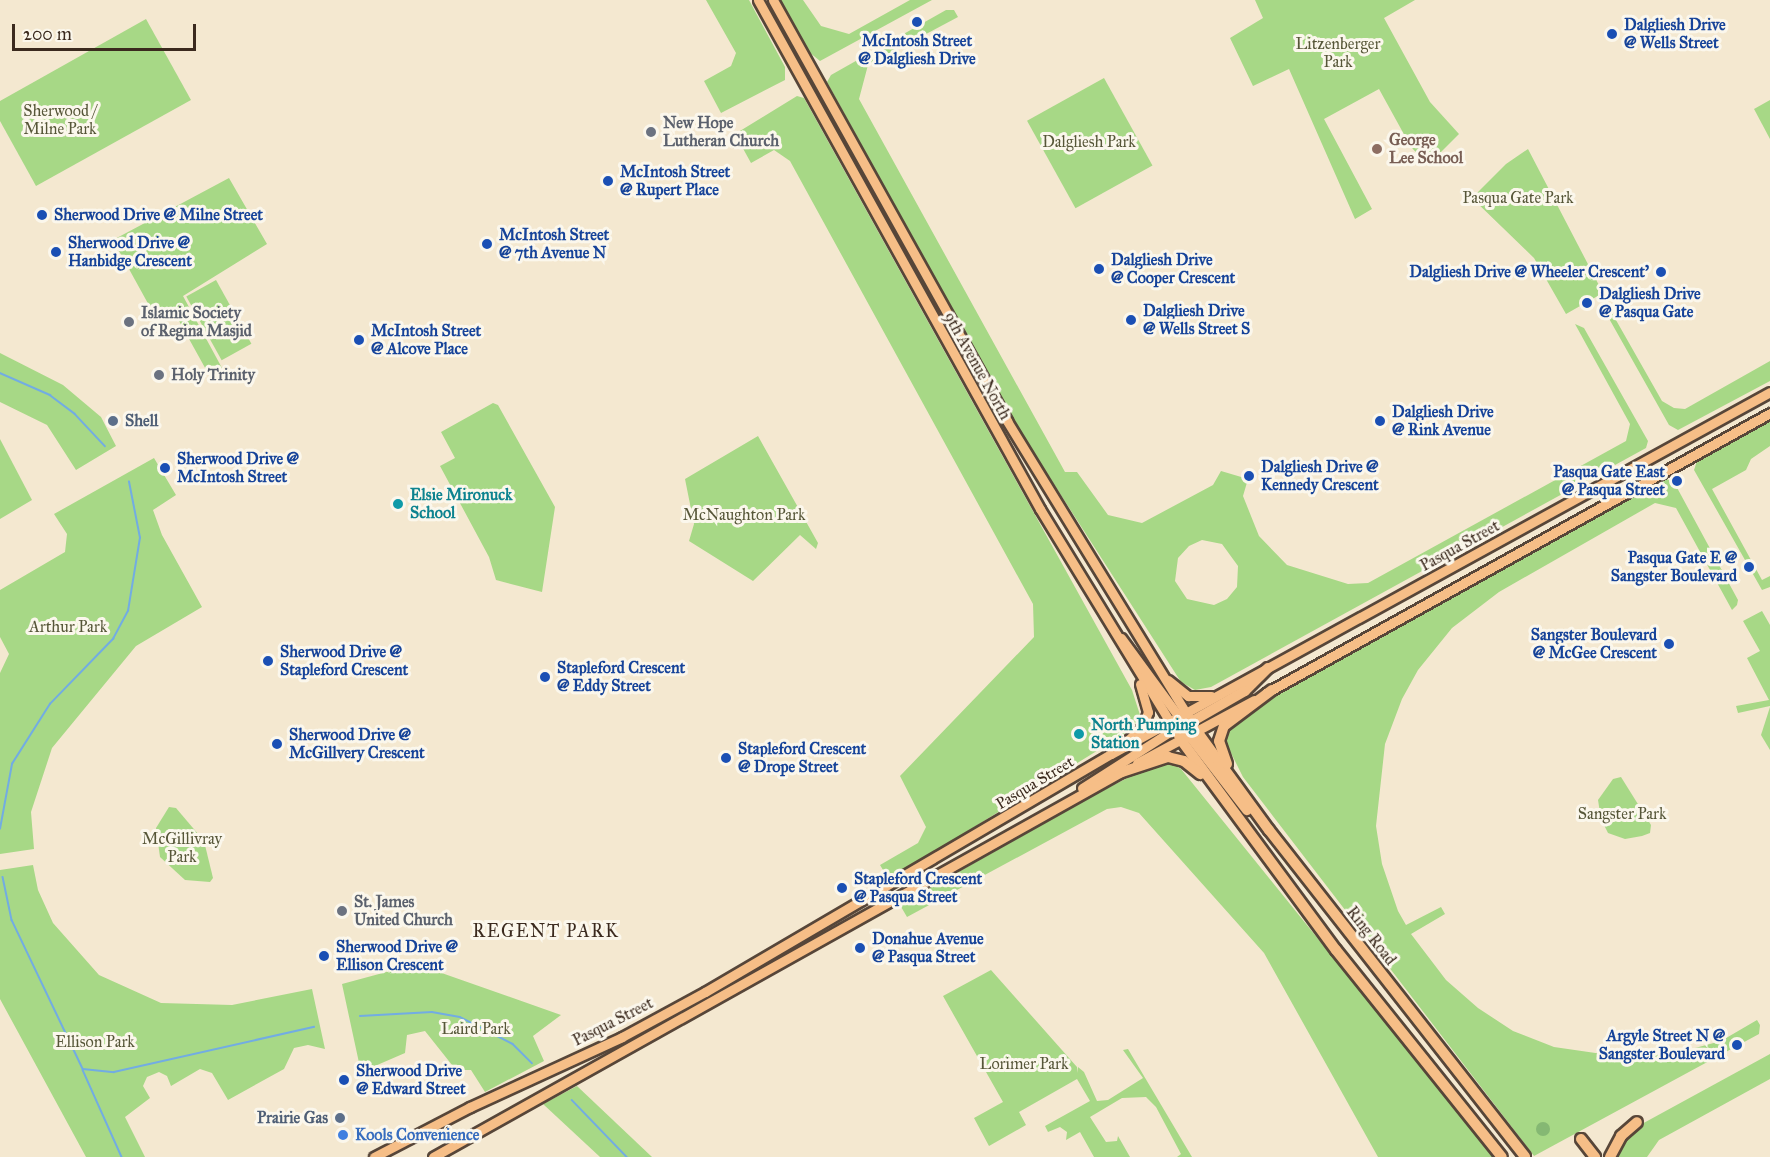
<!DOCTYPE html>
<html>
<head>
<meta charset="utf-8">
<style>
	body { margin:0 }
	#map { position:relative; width:1770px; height:1157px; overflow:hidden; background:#f4e8d0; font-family:"IM FELL Great Primer",serif }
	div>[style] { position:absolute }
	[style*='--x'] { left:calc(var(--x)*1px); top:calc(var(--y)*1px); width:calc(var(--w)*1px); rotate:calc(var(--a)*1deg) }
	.green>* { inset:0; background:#a7d886; transform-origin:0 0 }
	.forest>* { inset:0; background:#85b873 }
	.round { border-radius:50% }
	.stream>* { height:1.5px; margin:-0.75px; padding:0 0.75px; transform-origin:0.75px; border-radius:0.75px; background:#72ace3 }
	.roads { filter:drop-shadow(2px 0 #574639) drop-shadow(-2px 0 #574639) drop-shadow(0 2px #574639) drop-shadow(0 -2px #574639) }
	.major>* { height:9px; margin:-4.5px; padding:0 4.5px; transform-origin:4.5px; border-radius:4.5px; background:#f6be87 }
	.highway>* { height:10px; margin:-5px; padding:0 5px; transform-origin:5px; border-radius:5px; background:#f6be87 }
	.dots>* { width:16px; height:16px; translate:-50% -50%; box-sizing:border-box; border:3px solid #fbf7ec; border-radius:50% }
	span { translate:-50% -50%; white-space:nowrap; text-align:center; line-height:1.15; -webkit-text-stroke:6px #fbf7ec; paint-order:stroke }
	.transit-label { font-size:16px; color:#164399; font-weight:700 }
	.left { translate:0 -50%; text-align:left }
	.right { translate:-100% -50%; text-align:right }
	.park-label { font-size:16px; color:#565638 }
	.worship-label { font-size:16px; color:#5b616d; font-weight:700 }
	.education-label { font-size:16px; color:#785e54; font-weight:700 }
	.street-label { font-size:16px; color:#3b2a1e }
	.service-label { font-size:16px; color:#4e5e75; font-weight:700 }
	.culture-label { font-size:16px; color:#0d838f; font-weight:700 }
	.shop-label { font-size:16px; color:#366cbe; font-weight:700 }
	.neighbourhood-label { font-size:18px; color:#3b2a1e; letter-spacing:1.5px }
	.scale { position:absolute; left:12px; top:24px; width:184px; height:27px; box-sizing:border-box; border:3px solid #3b2a1e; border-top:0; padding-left:8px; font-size:18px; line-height:21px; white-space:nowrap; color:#3b2a1e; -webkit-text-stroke:4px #fbf7ec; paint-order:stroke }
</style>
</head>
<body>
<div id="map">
	<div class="green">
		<i style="clip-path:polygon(706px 0,749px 0,785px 67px,785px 80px,721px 113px,704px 81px,731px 66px,736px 53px)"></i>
		<i style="clip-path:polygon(780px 0,803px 0,821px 26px,849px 34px,910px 0,932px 0,820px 61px,809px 52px)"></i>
		<i style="clip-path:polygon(1255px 0,1415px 0,1384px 18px,1430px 102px,1459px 134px,1428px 165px,1411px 147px,1379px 89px,1324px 119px,1372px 209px,1355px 219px,1289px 69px,1253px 86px,1230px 38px,1263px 18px)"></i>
		<i style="clip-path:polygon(evenodd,946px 10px,954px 10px,958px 17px,868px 65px,859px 99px,1065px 472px,1077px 472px,1108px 515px,1142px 523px,1213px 485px,1221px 471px,1248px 479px,1243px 496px,1259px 536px,1287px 565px,1348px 584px,1368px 583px,1626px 441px,1630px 424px,1575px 324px,1584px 328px,1648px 441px,1646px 448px,1211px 687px,1195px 690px,1181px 682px,1005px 408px,827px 82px,831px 75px,946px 10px,1202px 540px,1222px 544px,1238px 566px,1237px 587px,1227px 599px,1214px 605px,1187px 599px,1175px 581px,1178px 558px,1189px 546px,1202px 540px)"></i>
		<i style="clip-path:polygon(146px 19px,191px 100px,36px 186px,0 121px,0 101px)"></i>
		<i style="left:1104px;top:78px;width:100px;height:88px;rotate:61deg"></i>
		<i style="clip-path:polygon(797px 96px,804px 98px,1132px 690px,1140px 715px,1132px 729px,1116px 739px,889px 880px,880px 865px,918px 843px,926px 827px,900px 776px,1034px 637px,1033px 604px,790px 161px,774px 150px,751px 163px,735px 134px)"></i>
		<i style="clip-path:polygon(1770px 100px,1770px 139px,1754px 109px)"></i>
		<i style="clip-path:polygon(1528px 149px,1603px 293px,1566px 314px,1534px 258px,1472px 198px,1506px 164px)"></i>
		<i style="clip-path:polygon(229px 178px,267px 244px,183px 296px,222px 368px,209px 375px,173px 310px,156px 318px,113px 240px)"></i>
		<i style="left:216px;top:280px;width:73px;height:34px;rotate:61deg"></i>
		<i style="clip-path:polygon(1608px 306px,1662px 401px,1674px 408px,1685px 409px,1770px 361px,1770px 381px,1678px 430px,1669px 425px,1607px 315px)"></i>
		<i style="clip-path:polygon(0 353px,63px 385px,101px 417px,116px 446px,76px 470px,47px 425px,0 402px)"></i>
		<i style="clip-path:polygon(493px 403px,498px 405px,555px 507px,542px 592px,496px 580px,489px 557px,440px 466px,455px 458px,441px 432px)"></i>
		<i style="clip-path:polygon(1770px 419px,1770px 446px,1751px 459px,1746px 470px,1712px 489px,1762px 580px,1770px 576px,1770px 587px,1762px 590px,1694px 470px,1697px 461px)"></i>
		<i style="clip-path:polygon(758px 436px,818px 543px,816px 549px,800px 535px,753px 581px,689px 541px,694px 524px,685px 479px)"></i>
		<i style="clip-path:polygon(0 439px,32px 500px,0 519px)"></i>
		<i style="clip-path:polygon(154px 458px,176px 495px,153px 510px,162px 535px,202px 607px,136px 646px,52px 748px,31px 812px,34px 849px,0 854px,0 673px,9px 654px,0 637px,0 590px,65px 552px,67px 534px,54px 514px)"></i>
		<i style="clip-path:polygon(1667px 479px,1675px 484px,1738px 600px,1737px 605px,1732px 610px,1676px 508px,1655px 503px,1499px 592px,1452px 628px,1418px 670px,1402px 699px,1385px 744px,1376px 826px,1382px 864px,1398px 911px,1406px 925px,1441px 907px,1445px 914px,1411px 934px,1446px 980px,1478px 1008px,1513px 1031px,1554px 1047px,1630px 1058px,1684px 1051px,1721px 1041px,1757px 1020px,1760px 1025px,1759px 1034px,1534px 1156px,1243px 777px,1225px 741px,1229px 726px,1242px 715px)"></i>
		<i style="clip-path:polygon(1762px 611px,1770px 625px,1770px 706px,1738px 713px,1736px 706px,1769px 700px,1747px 658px,1760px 651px,1743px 621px)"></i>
		<i style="clip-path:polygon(1770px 707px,1770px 750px,1761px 735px)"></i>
		<i style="clip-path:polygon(1171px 763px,1181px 769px,1494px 1157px,1378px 1157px,1264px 953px,1139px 813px,1121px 807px,1107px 809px,907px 917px,900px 905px,1098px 793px,1145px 769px)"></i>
		<i style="clip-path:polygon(1621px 777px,1651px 825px,1650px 833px,1642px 836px,1625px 839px,1608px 833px,1601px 819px,1598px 800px,1613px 779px)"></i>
		<i style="clip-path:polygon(169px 807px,176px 808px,204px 841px,213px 878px,210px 882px,185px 880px,160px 857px,156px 828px)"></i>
		<i style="clip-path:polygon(33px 865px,38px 890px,53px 923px,99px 975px,161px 1003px,232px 1005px,312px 989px,325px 1049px,308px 1045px,294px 1048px,284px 1069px,228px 1100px,212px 1073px,200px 1069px,171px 1086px,167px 1076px,159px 1072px,147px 1077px,143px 1086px,150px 1098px,125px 1117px,145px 1157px,86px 1157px,0 999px,0 870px)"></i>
		<i style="clip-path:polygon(416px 964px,561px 1015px,533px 1036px,544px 1061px,485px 1092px,471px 1070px,456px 1070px,425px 1031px,407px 1035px,405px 1053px,361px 1072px,342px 984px)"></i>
		<i style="clip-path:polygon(991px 970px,1077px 1067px,1077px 1073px,1078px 1067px,1084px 1072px,1097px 1101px,1108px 1100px,1143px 1078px,1123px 1050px,1128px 1049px,1192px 1157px,1177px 1157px,1181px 1154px,1156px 1107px,1146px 1097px,1122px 1098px,1090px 1117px,1106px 1142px,1117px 1141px,1118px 1136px,1130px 1157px,1094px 1157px,1080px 1132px,1066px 1140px,1067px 1132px,1060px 1127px,1048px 1132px,1045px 1126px,1090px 1101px,1077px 1079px,1019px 1112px,1026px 1125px,989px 1146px,974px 1118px,1003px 1102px,943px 996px)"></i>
		<i style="clip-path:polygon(1770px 1054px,1770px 1079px,1659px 1140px,1647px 1157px,1616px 1157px,1628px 1134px,1640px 1125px)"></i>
		<i style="clip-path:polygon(577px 1086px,652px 1157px,600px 1157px,543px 1104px)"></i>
	</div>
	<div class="forest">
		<i class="round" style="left:1536px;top:1122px;width:14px;height:14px"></i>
	</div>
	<div class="stream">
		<i style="--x:0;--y:373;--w:55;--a:23.7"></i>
		<i style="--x:50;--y:395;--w:31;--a:37"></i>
		<i style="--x:75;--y:414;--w:44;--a:46.8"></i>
		<i style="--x:0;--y:829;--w:66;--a:-79.5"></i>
		<i style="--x:12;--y:764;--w:71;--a:-57.7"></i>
		<i style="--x:50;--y:704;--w:91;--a:-45.9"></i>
		<i style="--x:113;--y:639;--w:32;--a:-62"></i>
		<i style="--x:128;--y:611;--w:74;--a:-80.7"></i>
		<i style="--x:140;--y:538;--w:57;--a:-101.1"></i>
		<i style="--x:3;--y:877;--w:44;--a:78.2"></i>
		<i style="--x:12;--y:920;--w:165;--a:64.5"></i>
		<i style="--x:83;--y:1069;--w:31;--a:6"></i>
		<i style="--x:114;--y:1072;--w:205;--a:-12.7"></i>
		<i style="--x:360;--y:1016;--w:72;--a:-3.2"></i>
		<i style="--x:432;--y:1012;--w:28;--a:10"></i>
		<i style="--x:460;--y:1017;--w:59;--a:27"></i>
		<i style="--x:513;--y:1044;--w:27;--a:45"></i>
		<i style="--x:83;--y:1070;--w:95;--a:65.9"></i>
		<i style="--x:572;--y:1100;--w:79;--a:46"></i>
	</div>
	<div class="roads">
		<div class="major">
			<i style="--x:758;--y:0;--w:582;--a:61.01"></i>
			<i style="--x:1040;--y:509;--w:271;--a:58.6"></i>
			<i style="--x:773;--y:0;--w:482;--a:60.9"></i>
			<i style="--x:1007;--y:421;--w:348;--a:58.5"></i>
			<i style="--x:1121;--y:638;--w:103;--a:53.7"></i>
			<i style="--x:1168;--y:680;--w:26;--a:39"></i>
			<i style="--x:1188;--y:696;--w:23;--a:0"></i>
			<i style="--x:1266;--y:693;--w:577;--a:-29.05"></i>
			<i style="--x:1128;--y:740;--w:19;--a:-43"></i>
			<i style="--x:1142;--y:727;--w:16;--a:-68"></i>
			<i style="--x:1148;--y:712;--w:29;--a:-106"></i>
			<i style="--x:1137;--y:763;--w:133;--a:-28.3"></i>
			<i style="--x:1082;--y:788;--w:115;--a:-32.6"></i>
			<i style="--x:374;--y:1157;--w:108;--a:-27.5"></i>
			<i style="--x:470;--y:1107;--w:167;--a:-24.7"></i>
			<i style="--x:622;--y:1037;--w:94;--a:-28.5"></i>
			<i style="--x:705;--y:992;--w:471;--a:-30.4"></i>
			<i style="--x:1111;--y:754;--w:752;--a:-28.78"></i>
			<i style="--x:433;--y:1157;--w:793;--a:-29.22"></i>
		</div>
		<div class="highway">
			<i style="--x:1268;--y:668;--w:33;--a:135"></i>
			<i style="--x:1245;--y:691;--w:62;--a:150.1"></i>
			<i style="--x:1191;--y:722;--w:21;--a:119"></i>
			<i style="--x:1181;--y:740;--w:261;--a:53.6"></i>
			<i style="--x:1336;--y:950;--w:265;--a:51.3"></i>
			<i style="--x:1170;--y:722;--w:23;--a:34"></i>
			<i style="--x:1189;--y:735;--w:95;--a:52.3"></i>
			<i style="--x:1196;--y:730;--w:124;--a:53.9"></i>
			<i style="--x:1269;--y:830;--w:415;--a:51.9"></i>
			<i style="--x:1227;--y:764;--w:24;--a:-109"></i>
			<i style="--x:1219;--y:741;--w:16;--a:-72"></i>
			<i style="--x:1224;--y:726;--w:60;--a:-36.9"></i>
			<i style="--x:1119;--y:773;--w:52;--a:-18.1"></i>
			<i style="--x:1168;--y:757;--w:16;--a:14"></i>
			<i style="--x:1184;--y:761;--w:21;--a:39"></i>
			<i style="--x:1581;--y:1139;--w:23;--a:52"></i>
			<i style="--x:1610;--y:1157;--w:24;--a:-62"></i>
			<i style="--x:1621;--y:1136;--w:21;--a:-41"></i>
		</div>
	</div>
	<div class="dots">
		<i style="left:917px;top:22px;background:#1a4fb4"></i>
		<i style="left:1612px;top:34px;background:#1a4fb4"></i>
		<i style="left:651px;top:132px;background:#6b7280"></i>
		<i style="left:1377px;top:149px;background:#8d6e63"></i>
		<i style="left:608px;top:181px;background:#1a4fb4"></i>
		<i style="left:42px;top:215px;background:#1a4fb4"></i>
		<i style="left:487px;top:244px;background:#1a4fb4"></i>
		<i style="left:56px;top:252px;background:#1a4fb4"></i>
		<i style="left:1099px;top:269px;background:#1a4fb4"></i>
		<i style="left:1661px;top:272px;background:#1a4fb4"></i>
		<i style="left:1587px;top:303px;background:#1a4fb4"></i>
		<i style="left:1131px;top:320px;background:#1a4fb4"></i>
		<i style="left:129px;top:322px;background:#6b7280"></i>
		<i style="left:359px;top:340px;background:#1a4fb4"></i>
		<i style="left:159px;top:375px;background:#6b7280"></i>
		<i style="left:113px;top:421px;background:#5c6f8a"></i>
		<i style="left:1380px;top:421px;background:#1a4fb4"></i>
		<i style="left:165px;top:468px;background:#1a4fb4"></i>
		<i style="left:1249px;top:476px;background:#1a4fb4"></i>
		<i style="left:1677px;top:481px;background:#1a4fb4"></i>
		<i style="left:398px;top:504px;background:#0f9aa8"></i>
		<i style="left:1749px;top:567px;background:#1a4fb4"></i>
		<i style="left:1669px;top:644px;background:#1a4fb4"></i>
		<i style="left:268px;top:661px;background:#1a4fb4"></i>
		<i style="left:545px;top:677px;background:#1a4fb4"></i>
		<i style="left:1079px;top:734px;background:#0f9aa8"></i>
		<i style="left:277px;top:744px;background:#1a4fb4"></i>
		<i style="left:726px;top:758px;background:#1a4fb4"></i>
		<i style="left:842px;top:888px;background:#1a4fb4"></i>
		<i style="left:342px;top:911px;background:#6b7280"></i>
		<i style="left:860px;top:948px;background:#1a4fb4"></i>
		<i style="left:324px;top:956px;background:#1a4fb4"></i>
		<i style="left:1737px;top:1045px;background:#1a4fb4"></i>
		<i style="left:344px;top:1080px;background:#1a4fb4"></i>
		<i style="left:340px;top:1118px;background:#5c6f8a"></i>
		<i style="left:343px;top:1135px;background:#3f7fe0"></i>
	</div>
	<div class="transit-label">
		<span class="left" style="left:1624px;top:34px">Dalgliesh Drive<br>@ Wells Street</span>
		<span style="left:917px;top:50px">McIntosh Street<br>@ Dalgliesh Drive</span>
		<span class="left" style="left:620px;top:181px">McIntosh Street<br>@ Rupert Place</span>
		<span class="left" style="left:54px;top:215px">Sherwood Drive @ Milne Street</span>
		<span class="left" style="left:499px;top:244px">McIntosh Street<br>@ 7th Avenue N</span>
		<span class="left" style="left:68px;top:252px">Sherwood Drive @<br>Hanbidge Crescent</span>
		<span class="left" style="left:1111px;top:269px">Dalgliesh Drive<br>@ Cooper Crescent</span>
		<span class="right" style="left:1649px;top:272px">Dalgliesh Drive @ Wheeler Crescent'</span>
		<span class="left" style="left:1599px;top:303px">Dalgliesh Drive<br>@ Pasqua Gate</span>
		<span class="left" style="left:1143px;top:320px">Dalgliesh Drive<br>@ Wells Street S</span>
		<span class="left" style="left:371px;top:340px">McIntosh Street<br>@ Alcove Place</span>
		<span class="left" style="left:1392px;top:421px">Dalgliesh Drive<br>@ Rink Avenue</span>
		<span class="left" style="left:177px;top:468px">Sherwood Drive @<br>McIntosh Street</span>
		<span class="left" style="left:1261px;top:476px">Dalgliesh Drive @<br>Kennedy Crescent</span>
		<span class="right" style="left:1665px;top:481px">Pasqua Gate East<br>@ Pasqua Street</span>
		<span class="right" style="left:1737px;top:567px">Pasqua Gate E @<br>Sangster Boulevard</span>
		<span class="right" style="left:1657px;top:644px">Sangster Boulevard<br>@ McGee Crescent</span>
		<span class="left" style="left:280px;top:661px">Sherwood Drive @<br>Stapleford Crescent</span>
		<span class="left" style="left:557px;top:677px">Stapleford Crescent<br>@ Eddy Street</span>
		<span class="left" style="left:289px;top:744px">Sherwood Drive @<br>McGillvery Crescent</span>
		<span class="left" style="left:738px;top:758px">Stapleford Crescent<br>@ Drope Street</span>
		<span class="left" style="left:854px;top:888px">Stapleford Crescent<br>@ Pasqua Street</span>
		<span class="left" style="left:872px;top:948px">Donahue Avenue<br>@ Pasqua Street</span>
		<span class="left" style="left:336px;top:956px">Sherwood Drive @<br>Ellison Crescent</span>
		<span class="right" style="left:1725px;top:1045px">Argyle Street N @<br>Sangster Boulevard</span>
		<span class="left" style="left:356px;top:1080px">Sherwood Drive<br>@ Edward Street</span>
	</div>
	<div class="park-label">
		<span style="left:1338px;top:53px">Litzenberger<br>Park</span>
		<span style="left:60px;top:120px">Sherwood /<br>Milne Park</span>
		<span style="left:1089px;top:142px">Dalgliesh Park</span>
		<span style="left:1518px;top:198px">Pasqua Gate Park</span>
		<span style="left:744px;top:515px">McNaughton Park</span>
		<span style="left:68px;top:627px">Arthur Park</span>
		<span style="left:1622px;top:814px">Sangster Park</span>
		<span style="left:182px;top:848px">McGillivray<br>Park</span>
		<span style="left:476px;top:1029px">Laird Park</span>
		<span style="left:95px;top:1042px">Ellison Park</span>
		<span style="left:1024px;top:1064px">Lorimer Park</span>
	</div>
	<div class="worship-label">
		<span class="left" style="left:663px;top:132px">New Hope<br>Lutheran Church</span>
		<span class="left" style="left:141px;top:322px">Islamic Society<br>of Regina Masjid</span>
		<span class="left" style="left:171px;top:375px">Holy Trinity</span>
		<span class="left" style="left:354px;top:911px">St. James<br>United Church</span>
	</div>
	<div class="education-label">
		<span class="left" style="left:1389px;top:149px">George<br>Lee School</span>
	</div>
	<div class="street-label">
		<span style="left:977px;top:366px;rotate:61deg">9th Avenue North</span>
		<span style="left:1460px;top:546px;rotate:-29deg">Pasqua Street</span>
		<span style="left:1035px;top:783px;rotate:-31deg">Pasqua Street</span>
		<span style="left:1371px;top:936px;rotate:52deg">Ring Road</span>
		<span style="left:613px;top:1022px;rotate:-27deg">Pasqua Street</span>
	</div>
	<div class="service-label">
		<span class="left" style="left:125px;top:421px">Shell</span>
		<span class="right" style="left:328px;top:1118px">Prairie Gas</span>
	</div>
	<div class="culture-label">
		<span class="left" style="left:410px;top:504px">Elsie Mironuck<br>School</span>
		<span class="left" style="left:1091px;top:734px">North Pumping<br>Station</span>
	</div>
	<div class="shop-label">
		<span class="left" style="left:355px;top:1135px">Kools Convenience</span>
	</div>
	<div class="neighbourhood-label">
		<span style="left:546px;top:931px">REGENT PARK</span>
	</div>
	<div class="scale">200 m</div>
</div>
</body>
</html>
